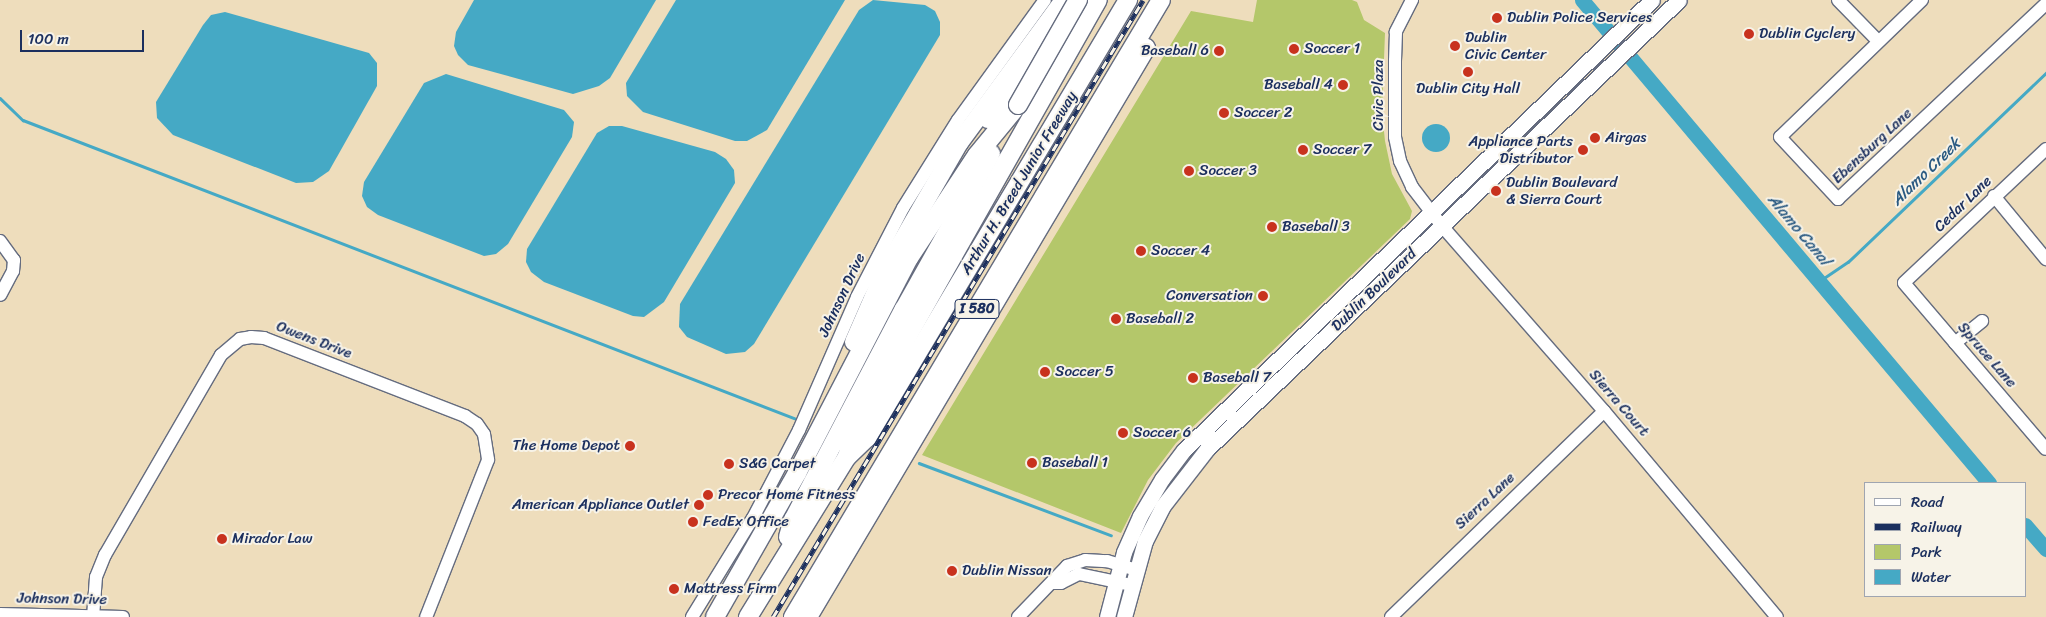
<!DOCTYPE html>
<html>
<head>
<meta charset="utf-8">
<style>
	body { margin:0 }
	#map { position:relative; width:2046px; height:617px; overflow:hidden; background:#eeddbc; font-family:Sriracha,sans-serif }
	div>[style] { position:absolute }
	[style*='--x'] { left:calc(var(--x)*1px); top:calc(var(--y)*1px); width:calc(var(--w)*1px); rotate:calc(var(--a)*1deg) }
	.green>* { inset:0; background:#b4c76a }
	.water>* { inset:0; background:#45a9c5 }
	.round { border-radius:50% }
	.stream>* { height:2.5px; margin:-1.25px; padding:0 1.25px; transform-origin:1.25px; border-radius:1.25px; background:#45a9c5 }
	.river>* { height:15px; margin:-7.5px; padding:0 7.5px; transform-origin:7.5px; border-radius:7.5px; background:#45a9c5 }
	.roads { filter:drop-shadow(1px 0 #656c7f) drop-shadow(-1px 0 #656c7f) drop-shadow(0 1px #656c7f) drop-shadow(0 -1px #656c7f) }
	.minor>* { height:12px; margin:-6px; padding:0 6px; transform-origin:6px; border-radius:6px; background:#fff }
	.major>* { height:15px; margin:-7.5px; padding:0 7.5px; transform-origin:7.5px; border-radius:7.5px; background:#fff }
	.highway>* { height:18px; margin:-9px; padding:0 9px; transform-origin:9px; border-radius:9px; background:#fff }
	.rail>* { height:4.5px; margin-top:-2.25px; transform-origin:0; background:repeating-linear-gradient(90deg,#f7f3e8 0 8px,#1b2f5e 0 16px); box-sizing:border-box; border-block:1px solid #1b2f5e }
	.bridges { filter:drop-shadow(1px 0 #656c7f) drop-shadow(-1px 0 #656c7f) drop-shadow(0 1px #656c7f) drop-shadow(0 -1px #656c7f) }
	.highway-bridge>* { height:18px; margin:-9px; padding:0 9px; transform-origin:9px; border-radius:9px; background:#fff }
	.dots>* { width:14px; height:14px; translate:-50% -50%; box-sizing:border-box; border:2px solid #f7f3e8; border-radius:50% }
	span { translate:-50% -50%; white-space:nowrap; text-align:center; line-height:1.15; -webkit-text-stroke:4px #f7f3e8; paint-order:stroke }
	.shield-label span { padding:1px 4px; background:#f7f3e8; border:1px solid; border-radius:4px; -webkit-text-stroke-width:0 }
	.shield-label { font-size:14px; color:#1b2f5e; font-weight:700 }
	.poi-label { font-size:15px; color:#1b2f5e }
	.left { translate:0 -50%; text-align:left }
	.right { translate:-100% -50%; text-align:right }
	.street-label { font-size:15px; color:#1b2f5e }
	.water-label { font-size:16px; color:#2a5a82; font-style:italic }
	.legend { position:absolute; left:1864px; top:482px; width:162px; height:115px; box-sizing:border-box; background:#f7f3e8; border:1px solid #9fa5b1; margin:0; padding:6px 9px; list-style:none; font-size:15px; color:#1b2f5e }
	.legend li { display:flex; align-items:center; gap:10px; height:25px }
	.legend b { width:25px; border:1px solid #9fa5b1 }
	.scale { position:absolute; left:20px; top:30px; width:124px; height:22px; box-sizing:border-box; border:2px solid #1b2f5e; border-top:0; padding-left:6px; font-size:15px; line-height:18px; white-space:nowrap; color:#1b2f5e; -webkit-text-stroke:4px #f7f3e8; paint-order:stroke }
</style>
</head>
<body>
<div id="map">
	<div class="green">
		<i style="clip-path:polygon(1257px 0,1352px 0,1357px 2px,1364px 20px,1385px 33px,1382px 112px,1385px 141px,1392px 174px,1412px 211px,1410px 219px,1176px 443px,1148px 480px,1121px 533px,922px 455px,1191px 11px,1253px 22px)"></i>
	</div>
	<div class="water">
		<i style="clip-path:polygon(474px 0,656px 0,610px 78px,599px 86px,573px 94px,468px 65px,458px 55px,454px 46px,456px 32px)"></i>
		<i style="clip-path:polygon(676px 0,845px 0,767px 130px,747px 141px,735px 141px,643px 112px,627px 96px,626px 83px)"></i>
		<i style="clip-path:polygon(873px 0,925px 5px,935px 11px,940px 22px,940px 35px,754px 344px,745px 352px,726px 354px,687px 337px,679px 327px,680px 304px,859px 10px)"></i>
		<i style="clip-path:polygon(225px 12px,369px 53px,377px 63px,377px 86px,329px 171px,313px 182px,296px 183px,173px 135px,157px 118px,156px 102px,203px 25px,211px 15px)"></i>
		<i style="clip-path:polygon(446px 74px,564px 110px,574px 122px,572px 137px,508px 244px,496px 254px,484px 256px,378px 215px,367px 207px,362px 196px,364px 182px,424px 83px)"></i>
		<i class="round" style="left:1422px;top:124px;width:28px;height:28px"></i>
		<i style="clip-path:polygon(609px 126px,622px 126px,715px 152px,726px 159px,734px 170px,735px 183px,664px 302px,644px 317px,633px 316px,544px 282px,531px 272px,526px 262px,527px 249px,597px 133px)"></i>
	</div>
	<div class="stream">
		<i style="--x:0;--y:98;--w:32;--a:44"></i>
		<i style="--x:23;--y:120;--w:827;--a:21.13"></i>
		<i style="--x:1818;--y:282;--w:36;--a:-34"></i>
		<i style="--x:1848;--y:262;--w:274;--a:-43.7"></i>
		<i style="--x:919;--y:463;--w:205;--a:20.6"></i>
	</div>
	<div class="river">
		<i style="--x:1582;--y:0;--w:632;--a:49.88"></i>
		<i style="--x:2025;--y:525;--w:32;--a:49"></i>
	</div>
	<div class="roads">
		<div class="minor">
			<i style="--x:1412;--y:0;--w:36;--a:117"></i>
			<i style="--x:1396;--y:32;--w:29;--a:92"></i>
			<i style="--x:1395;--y:61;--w:76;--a:90"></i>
			<i style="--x:1395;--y:137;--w:25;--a:78"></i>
			<i style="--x:1400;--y:161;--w:29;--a:65"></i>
			<i style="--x:1412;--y:187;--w:49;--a:52.4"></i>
			<i style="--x:1442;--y:226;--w:246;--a:48.8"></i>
			<i style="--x:1604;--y:411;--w:269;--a:50"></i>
			<i style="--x:1838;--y:0;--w:57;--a:45.7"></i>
			<i style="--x:1922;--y:0;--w:197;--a:136"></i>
			<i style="--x:1780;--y:137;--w:85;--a:46.9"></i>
			<i style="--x:1838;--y:199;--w:285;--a:-43.2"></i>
			<i style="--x:2046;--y:149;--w:195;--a:136.7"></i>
			<i style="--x:1904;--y:283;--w:218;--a:49.5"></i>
			<i style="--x:1994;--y:196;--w:82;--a:50.5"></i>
			<i style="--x:0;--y:241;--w:24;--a:54"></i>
			<i style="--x:14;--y:260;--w:11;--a:95"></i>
			<i style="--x:13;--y:271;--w:27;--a:118"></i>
			<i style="--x:1955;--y:343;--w:35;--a:-39"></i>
			<i style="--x:1053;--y:583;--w:8;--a:0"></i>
			<i style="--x:1061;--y:583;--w:20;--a:-27"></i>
			<i style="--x:1079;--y:574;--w:53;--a:11.9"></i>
			<i style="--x:0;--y:614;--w:123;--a:1.4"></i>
			<i style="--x:93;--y:617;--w:40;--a:-85.7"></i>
			<i style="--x:96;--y:577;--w:24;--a:-68"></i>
			<i style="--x:105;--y:555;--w:231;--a:-59.9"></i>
			<i style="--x:221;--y:355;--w:25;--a:-40"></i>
			<i style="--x:240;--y:339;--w:11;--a:-10"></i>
			<i style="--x:251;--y:337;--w:13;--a:4"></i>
			<i style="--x:264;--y:338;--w:216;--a:21.2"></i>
			<i style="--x:465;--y:416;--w:14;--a:34"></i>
			<i style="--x:477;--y:424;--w:12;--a:55"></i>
			<i style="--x:484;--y:434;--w:26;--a:81"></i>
			<i style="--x:488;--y:460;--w:169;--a:111.5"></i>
			<i style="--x:692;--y:617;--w:116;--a:-58.4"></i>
			<i style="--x:753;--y:518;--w:99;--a:-62.4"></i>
			<i style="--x:799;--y:430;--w:145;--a:-66.4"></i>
			<i style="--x:857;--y:297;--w:100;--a:-62.7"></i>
			<i style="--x:903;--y:208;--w:104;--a:-58"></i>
			<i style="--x:958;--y:120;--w:148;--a:-54.1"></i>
			<i style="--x:1018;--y:617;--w:71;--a:-46.1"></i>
			<i style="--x:1067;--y:566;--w:19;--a:-18"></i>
			<i style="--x:1085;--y:560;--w:22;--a:3"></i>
			<i style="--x:1107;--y:561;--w:30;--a:17"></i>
			<i style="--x:1391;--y:617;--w:296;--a:-44"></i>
		</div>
		<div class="major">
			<i style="--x:1107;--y:617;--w:67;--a:-75.3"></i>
			<i style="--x:1124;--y:552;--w:39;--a:-66"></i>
			<i style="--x:1140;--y:516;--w:43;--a:-59.3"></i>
			<i style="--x:1162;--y:479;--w:36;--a:-53"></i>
			<i style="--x:1184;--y:450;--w:649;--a:-43.88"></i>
			<i style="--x:1124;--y:617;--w:79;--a:-74.6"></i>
			<i style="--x:1145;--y:541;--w:38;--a:-63"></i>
			<i style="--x:1162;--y:507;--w:73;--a:-52.2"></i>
			<i style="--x:1207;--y:449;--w:651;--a:-43.57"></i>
		</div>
		<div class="highway">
			<i style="--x:988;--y:119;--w:82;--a:-50.5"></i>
			<i style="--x:854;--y:342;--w:77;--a:-66.4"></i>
			<i style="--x:885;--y:271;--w:148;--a:-60"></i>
			<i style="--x:959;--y:143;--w:177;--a:-53.7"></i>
			<i style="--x:847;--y:457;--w:27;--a:-75"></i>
			<i style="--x:854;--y:431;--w:495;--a:-60.5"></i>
			<i style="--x:788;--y:537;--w:18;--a:-74"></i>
			<i style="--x:793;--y:520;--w:238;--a:-62.3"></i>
			<i style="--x:904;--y:309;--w:178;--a:-60.7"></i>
			<i style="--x:715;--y:617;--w:166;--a:-60.3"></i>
			<i style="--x:797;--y:473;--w:242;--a:-62.5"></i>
			<i style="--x:909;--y:258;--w:123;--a:-56.6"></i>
			<i style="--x:977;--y:155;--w:65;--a:-50.6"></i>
			<i style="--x:748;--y:617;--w:188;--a:-58.3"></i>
			<i style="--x:847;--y:457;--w:28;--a:-44"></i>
			<i style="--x:867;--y:438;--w:510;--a:-59.21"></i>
			<i style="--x:793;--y:617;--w:718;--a:-59.19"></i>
			<i style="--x:808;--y:617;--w:662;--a:-59.29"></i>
		</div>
	</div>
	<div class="rail">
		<i style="--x:773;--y:617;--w:719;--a:-59.05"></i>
	</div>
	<div class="bridges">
		<div class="highway-bridge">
			<i style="--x:1018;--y:105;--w:121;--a:-60.3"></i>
		</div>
	</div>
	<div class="dots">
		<i style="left:1497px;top:18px;background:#c8321e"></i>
		<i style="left:1749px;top:34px;background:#c8321e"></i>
		<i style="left:1455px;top:46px;background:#c8321e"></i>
		<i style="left:1294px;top:49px;background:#c8321e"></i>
		<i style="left:1219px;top:51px;background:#c8321e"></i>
		<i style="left:1468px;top:72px;background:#c8321e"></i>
		<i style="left:1343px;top:85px;background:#c8321e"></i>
		<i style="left:1224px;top:113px;background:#c8321e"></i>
		<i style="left:1595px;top:138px;background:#c8321e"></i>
		<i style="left:1303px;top:150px;background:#c8321e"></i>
		<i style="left:1583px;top:150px;background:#c8321e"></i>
		<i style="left:1189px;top:171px;background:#c8321e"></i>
		<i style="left:1496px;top:191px;background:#c8321e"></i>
		<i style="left:1272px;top:227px;background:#c8321e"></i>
		<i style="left:1141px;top:251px;background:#c8321e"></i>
		<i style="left:1263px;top:296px;background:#c8321e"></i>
		<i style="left:1116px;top:319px;background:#c8321e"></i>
		<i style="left:1045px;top:372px;background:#c8321e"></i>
		<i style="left:1193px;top:378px;background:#c8321e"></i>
		<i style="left:1123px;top:433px;background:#c8321e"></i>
		<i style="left:630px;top:446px;background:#c8321e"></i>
		<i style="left:1032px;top:463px;background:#c8321e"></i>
		<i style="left:729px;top:464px;background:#c8321e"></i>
		<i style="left:708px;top:495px;background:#c8321e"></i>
		<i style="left:699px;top:505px;background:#c8321e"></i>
		<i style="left:693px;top:522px;background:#c8321e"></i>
		<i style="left:222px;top:539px;background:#c8321e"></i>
		<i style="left:952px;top:571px;background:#c8321e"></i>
		<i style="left:674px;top:589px;background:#c8321e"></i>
	</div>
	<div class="shield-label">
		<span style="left:977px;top:309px">I 580</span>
	</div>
	<div class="poi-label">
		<span class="left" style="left:1507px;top:18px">Dublin Police Services</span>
		<span class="left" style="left:1759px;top:34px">Dublin Cyclery</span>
		<span class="left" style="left:1465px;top:46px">Dublin<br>Civic Center</span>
		<span class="left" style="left:1304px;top:49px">Soccer 1</span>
		<span class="right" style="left:1209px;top:51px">Baseball 6</span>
		<span class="right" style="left:1333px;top:85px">Baseball 4</span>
		<span style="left:1468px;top:89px">Dublin City Hall</span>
		<span class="left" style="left:1234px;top:113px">Soccer 2</span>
		<span class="left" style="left:1605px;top:138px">Airgas</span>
		<span class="right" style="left:1573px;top:150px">Appliance Parts<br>Distributor</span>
		<span class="left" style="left:1313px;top:150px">Soccer 7</span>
		<span class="left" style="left:1199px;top:171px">Soccer 3</span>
		<span class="left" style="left:1506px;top:191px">Dublin Boulevard<br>&amp; Sierra Court</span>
		<span class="left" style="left:1282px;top:227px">Baseball 3</span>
		<span class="left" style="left:1151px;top:251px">Soccer 4</span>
		<span class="right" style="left:1253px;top:296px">Conversation</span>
		<span class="left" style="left:1126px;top:319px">Baseball 2</span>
		<span class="left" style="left:1055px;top:372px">Soccer 5</span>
		<span class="left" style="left:1203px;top:378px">Baseball 7</span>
		<span class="left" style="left:1133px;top:433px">Soccer 6</span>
		<span class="right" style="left:620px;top:446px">The Home Depot</span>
		<span class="left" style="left:1042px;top:463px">Baseball 1</span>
		<span class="left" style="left:739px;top:464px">S&amp;G Carpet</span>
		<span class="left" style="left:718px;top:495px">Precor Home Fitness</span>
		<span class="right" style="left:689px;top:505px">American Appliance Outlet</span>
		<span class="left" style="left:703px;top:522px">FedEx Office</span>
		<span class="left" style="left:232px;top:539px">Mirador Law</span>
		<span class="left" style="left:962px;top:571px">Dublin Nissan</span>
		<span class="left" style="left:684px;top:589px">Mattress Firm</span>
	</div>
	<div class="street-label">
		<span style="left:1379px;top:95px;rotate:-90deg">Civic Plaza</span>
		<span style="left:1872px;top:146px;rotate:-43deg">Ebensburg Lane</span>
		<span style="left:1019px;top:183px;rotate:-59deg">Arthur H. Breed Junior Freeway</span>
		<span style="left:1963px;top:204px;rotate:-44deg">Cedar Lane</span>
		<span style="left:1374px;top:290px;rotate:-44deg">Dublin Boulevard</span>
		<span style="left:842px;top:295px;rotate:-65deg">Johnson Drive</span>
		<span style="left:314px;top:340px;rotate:21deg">Owens Drive</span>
		<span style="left:1987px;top:355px;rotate:49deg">Spruce Lane</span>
		<span style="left:1619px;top:403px;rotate:49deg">Sierra Court</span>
		<span style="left:1485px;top:501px;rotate:-43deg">Sierra Lane</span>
		<span style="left:62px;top:599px;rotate:1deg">Johnson Drive</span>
	</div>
	<div class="water-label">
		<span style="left:1926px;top:172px;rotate:-44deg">Alamo Creek</span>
		<span style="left:1799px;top:230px;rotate:50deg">Alamo Canal</span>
	</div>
	<ul class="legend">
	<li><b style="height:6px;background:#fff"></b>Road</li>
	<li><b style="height:6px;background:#1b2f5e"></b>Railway</li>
	<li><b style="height:14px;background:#b4c76a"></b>Park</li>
	<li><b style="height:14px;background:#45a9c5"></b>Water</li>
	</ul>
	<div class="scale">100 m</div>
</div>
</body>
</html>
